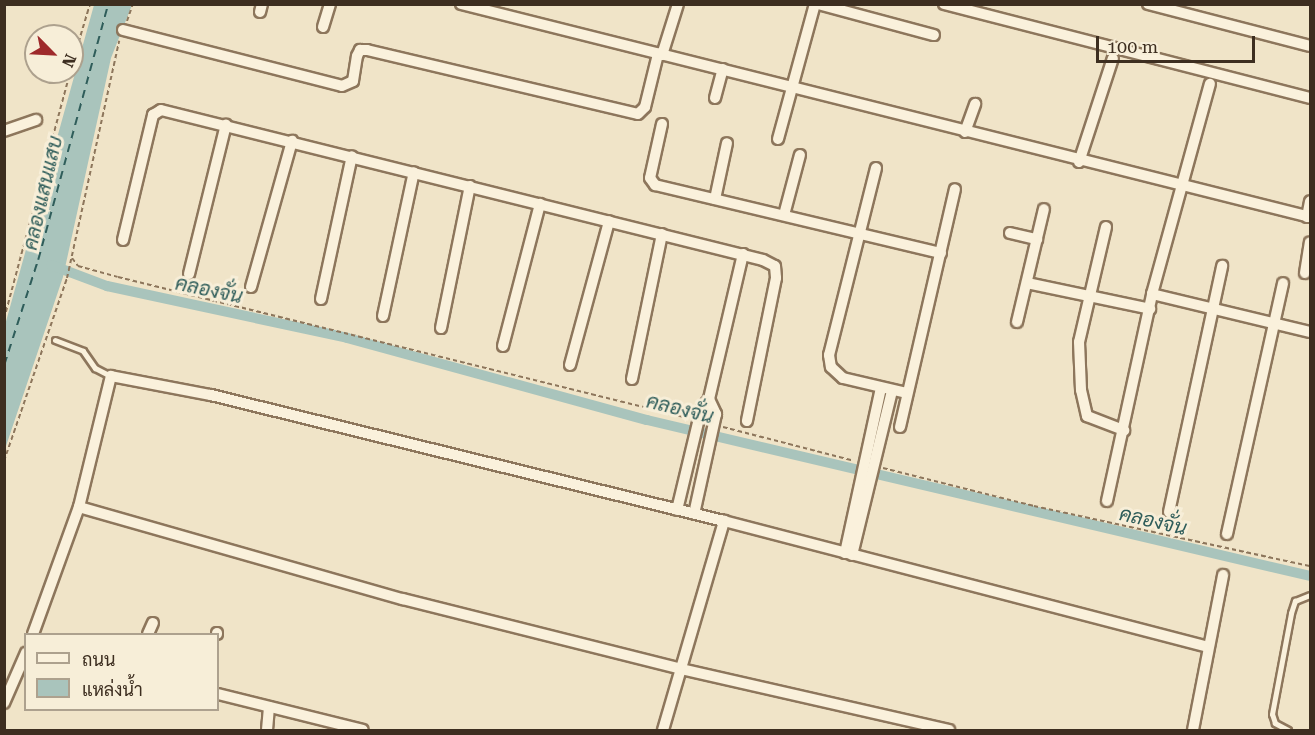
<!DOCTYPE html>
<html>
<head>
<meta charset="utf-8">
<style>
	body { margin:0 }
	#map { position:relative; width:1315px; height:735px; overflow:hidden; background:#f0e4c8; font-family:"Roboto Serif",Sarabun,serif }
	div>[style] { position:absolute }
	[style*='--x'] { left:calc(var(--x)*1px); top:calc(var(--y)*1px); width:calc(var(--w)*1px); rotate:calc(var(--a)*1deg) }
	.water>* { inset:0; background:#a9c4bc }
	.canal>* { height:10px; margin:-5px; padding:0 5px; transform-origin:5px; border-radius:5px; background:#a9c4bc }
	.ferry>* { height:1.5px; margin-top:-0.75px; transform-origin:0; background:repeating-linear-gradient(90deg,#2f5d5a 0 8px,transparent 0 14px) }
	.path>* { height:2px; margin-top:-1px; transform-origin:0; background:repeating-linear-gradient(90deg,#8d765c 0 4.5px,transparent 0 7.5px) }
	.roads { filter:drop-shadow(2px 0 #8d765c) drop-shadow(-2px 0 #8d765c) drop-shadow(0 2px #8d765c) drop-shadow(0 -2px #8d765c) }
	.service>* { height:5px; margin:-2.5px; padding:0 2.5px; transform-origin:2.5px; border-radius:2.5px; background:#faf1dc }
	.minor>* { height:10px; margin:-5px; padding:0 5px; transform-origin:5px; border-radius:5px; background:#faf1dc }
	span { translate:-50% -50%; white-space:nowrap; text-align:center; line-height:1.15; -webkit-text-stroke:6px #f7eed8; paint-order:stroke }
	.water-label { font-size:20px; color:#2f5d5a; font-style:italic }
	.frame { position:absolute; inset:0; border:6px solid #3d2e20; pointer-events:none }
	.legend { position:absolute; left:24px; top:633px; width:195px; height:78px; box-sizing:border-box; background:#f7eed8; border:2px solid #ada18e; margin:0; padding:8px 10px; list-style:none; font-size:18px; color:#3d2e20 }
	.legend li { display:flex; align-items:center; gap:12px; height:30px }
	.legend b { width:30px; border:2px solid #ada18e }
	.north { position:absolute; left:24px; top:24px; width:60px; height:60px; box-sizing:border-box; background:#f7eed8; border:2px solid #ada18e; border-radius:50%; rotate:114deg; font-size:16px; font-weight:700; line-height:24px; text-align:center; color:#3d2e20 }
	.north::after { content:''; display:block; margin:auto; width:21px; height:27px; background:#9e2a2b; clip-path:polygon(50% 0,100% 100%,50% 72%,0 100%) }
	.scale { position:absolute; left:1096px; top:36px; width:159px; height:27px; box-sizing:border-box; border:3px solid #3d2e20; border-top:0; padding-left:8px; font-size:18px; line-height:21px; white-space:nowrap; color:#3d2e20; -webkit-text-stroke:4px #f7eed8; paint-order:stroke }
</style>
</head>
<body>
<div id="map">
	<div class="water">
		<i style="clip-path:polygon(94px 5px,132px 5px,111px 58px,63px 277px,5px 449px,5px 325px)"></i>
	</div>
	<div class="canal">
		<i style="--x:51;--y:265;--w:60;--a:20.6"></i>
		<i style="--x:107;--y:286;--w:246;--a:12.2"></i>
		<i style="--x:347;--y:338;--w:311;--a:15.3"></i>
		<i style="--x:647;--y:420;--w:681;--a:13.24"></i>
	</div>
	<div class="ferry">
		<i style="--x:4;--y:365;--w:110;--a:-72.1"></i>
		<i style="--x:38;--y:260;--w:265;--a:-74.7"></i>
	</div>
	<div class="path">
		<i style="--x:127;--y:21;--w:18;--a:-71"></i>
		<i style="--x:72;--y:64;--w:63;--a:-73.3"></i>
		<i style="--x:72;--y:258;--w:10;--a:53"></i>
		<i style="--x:78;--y:266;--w:41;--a:15.4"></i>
		<i style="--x:118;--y:277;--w:587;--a:13.89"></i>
		<i style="--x:4;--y:319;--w:256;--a:-75"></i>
		<i style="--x:723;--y:427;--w:135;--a:14.5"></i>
		<i style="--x:4;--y:461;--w:194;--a:-71"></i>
		<i style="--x:67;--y:278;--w:243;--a:-77.6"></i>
		<i style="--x:883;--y:468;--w:156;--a:14.1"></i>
		<i style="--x:1034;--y:506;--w:282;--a:12.3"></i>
	</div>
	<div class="roads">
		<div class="service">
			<i style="--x:55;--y:340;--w:30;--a:21"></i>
			<i style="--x:83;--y:351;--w:21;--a:55"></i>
			<i style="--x:95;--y:368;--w:18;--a:27"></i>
			<i style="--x:1288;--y:730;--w:15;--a:-152"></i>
			<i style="--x:1275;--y:723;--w:9;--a:-108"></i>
			<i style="--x:1272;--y:714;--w:103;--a:-79.3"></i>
			<i style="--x:1291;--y:613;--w:13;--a:-72"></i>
			<i style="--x:1295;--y:601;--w:16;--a:-22"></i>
		</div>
		<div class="minor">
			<i style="--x:461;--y:4;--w:875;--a:14.08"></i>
			<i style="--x:818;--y:4;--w:120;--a:15"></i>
			<i style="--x:944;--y:4;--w:378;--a:14.4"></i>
			<i style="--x:1148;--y:4;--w:167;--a:14.5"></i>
			<i style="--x:260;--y:12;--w:8;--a:-76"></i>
			<i style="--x:323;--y:27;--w:24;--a:-73"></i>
			<i style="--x:123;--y:30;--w:226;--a:14.3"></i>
			<i style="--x:342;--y:86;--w:12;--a:-24"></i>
			<i style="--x:353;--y:81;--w:25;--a:-81"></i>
			<i style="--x:357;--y:56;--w:7;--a:-63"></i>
			<i style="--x:360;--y:50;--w:7;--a:0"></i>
			<i style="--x:367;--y:50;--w:278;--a:13.3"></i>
			<i style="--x:638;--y:114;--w:10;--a:-45"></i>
			<i style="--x:645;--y:107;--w:55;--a:-76.2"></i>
			<i style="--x:662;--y:55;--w:53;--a:-72.6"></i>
			<i style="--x:715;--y:98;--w:30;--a:-75"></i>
			<i style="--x:662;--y:124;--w:55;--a:102.5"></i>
			<i style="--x:650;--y:178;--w:9;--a:54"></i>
			<i style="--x:655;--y:185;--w:294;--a:13.4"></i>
			<i style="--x:4;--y:131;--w:34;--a:-19"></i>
			<i style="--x:965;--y:132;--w:30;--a:-70"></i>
			<i style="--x:778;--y:139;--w:140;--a:-74.7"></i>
			<i style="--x:1079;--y:162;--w:109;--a:-71.9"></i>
			<i style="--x:876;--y:168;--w:193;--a:104.1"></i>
			<i style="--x:829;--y:355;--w:12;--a:81"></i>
			<i style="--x:831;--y:367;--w:16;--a:43"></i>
			<i style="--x:843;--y:378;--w:66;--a:13.2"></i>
			<i style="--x:715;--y:199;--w:57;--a:-77.9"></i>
			<i style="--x:784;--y:215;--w:62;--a:-75.1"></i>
			<i style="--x:1307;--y:217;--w:16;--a:-79"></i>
			<i style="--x:1106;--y:227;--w:118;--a:103.2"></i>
			<i style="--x:1079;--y:342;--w:48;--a:87.6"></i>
			<i style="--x:1081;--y:390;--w:27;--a:77"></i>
			<i style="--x:1087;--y:416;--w:40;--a:21"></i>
			<i style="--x:1010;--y:233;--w:28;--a:13"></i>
			<i style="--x:123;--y:240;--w:129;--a:-76.5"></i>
			<i style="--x:153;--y:115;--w:9;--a:-32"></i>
			<i style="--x:161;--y:110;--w:620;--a:13.99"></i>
			<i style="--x:763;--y:260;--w:13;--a:27"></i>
			<i style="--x:775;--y:266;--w:12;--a:85"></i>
			<i style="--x:776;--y:278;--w:146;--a:101.5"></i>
			<i style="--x:1305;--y:273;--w:31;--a:-81"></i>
			<i style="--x:189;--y:274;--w:154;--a:-76.1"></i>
			<i style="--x:1027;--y:283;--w:126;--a:11.9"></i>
			<i style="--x:251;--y:287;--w:152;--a:-74.3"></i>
			<i style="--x:1152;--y:294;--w:163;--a:13.5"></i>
			<i style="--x:321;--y:299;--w:146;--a:-77.8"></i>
			<i style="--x:383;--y:316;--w:147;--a:-77.9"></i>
			<i style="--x:1017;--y:322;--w:116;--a:-76.6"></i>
			<i style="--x:441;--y:328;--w:145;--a:-78.5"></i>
			<i style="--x:503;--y:346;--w:147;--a:-75.4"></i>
			<i style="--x:570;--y:365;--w:149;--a:-74.8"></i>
			<i style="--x:632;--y:379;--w:148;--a:-78.3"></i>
			<i style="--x:709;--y:399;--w:149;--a:-76.8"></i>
			<i style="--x:900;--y:427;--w:244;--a:-77"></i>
			<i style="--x:1107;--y:501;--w:212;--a:-77.7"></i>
			<i style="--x:1152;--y:294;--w:218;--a:-74.6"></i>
			<i style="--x:79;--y:507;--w:337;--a:15.9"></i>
			<i style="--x:403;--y:599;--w:287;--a:14.1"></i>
			<i style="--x:681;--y:669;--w:275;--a:12.8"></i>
			<i style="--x:677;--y:510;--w:103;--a:-76.5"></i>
			<i style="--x:701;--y:410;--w:14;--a:-54"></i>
			<i style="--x:709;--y:399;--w:17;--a:65"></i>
			<i style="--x:716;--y:414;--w:102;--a:102.4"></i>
			<i style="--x:1169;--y:512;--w:252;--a:-77.8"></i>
			<i style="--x:1227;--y:534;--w:257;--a:-77.4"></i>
			<i style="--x:845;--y:553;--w:169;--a:-77.7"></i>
			<i style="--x:852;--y:555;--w:169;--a:-76.3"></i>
			<i style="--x:33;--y:634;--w:135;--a:-70.1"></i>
			<i style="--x:79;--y:507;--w:135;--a:-76.3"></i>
			<i style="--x:111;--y:376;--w:102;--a:10.8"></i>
			<i style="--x:211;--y:395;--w:528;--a:13.8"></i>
			<i style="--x:724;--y:521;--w:500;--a:14.59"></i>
			<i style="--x:148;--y:634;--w:12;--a:-66"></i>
			<i style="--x:217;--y:634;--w:1;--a:-90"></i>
			<i style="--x:218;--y:694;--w:149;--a:13.9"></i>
			<i style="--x:4;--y:703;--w:55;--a:-66.3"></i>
			<i style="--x:267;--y:730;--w:23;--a:-85"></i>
			<i style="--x:663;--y:730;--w:218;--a:-73.7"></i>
			<i style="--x:1193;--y:730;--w:158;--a:-79"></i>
		</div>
	</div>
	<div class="water-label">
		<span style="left:43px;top:193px;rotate:-77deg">คลองแสนแสบ</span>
		<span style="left:209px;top:290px;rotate:12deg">คลองจั่น</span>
		<span style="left:680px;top:409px;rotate:14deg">คลองจั่น</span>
		<span style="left:1153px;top:521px;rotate:13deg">คลองจั่น</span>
	</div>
	<div class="frame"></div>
	<ul class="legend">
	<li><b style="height:8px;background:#faf1dc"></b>ถนน</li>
	<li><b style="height:16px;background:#a9c4bc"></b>แหล่งน้ำ</li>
	</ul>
	<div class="north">N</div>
	<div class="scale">100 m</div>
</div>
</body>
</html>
